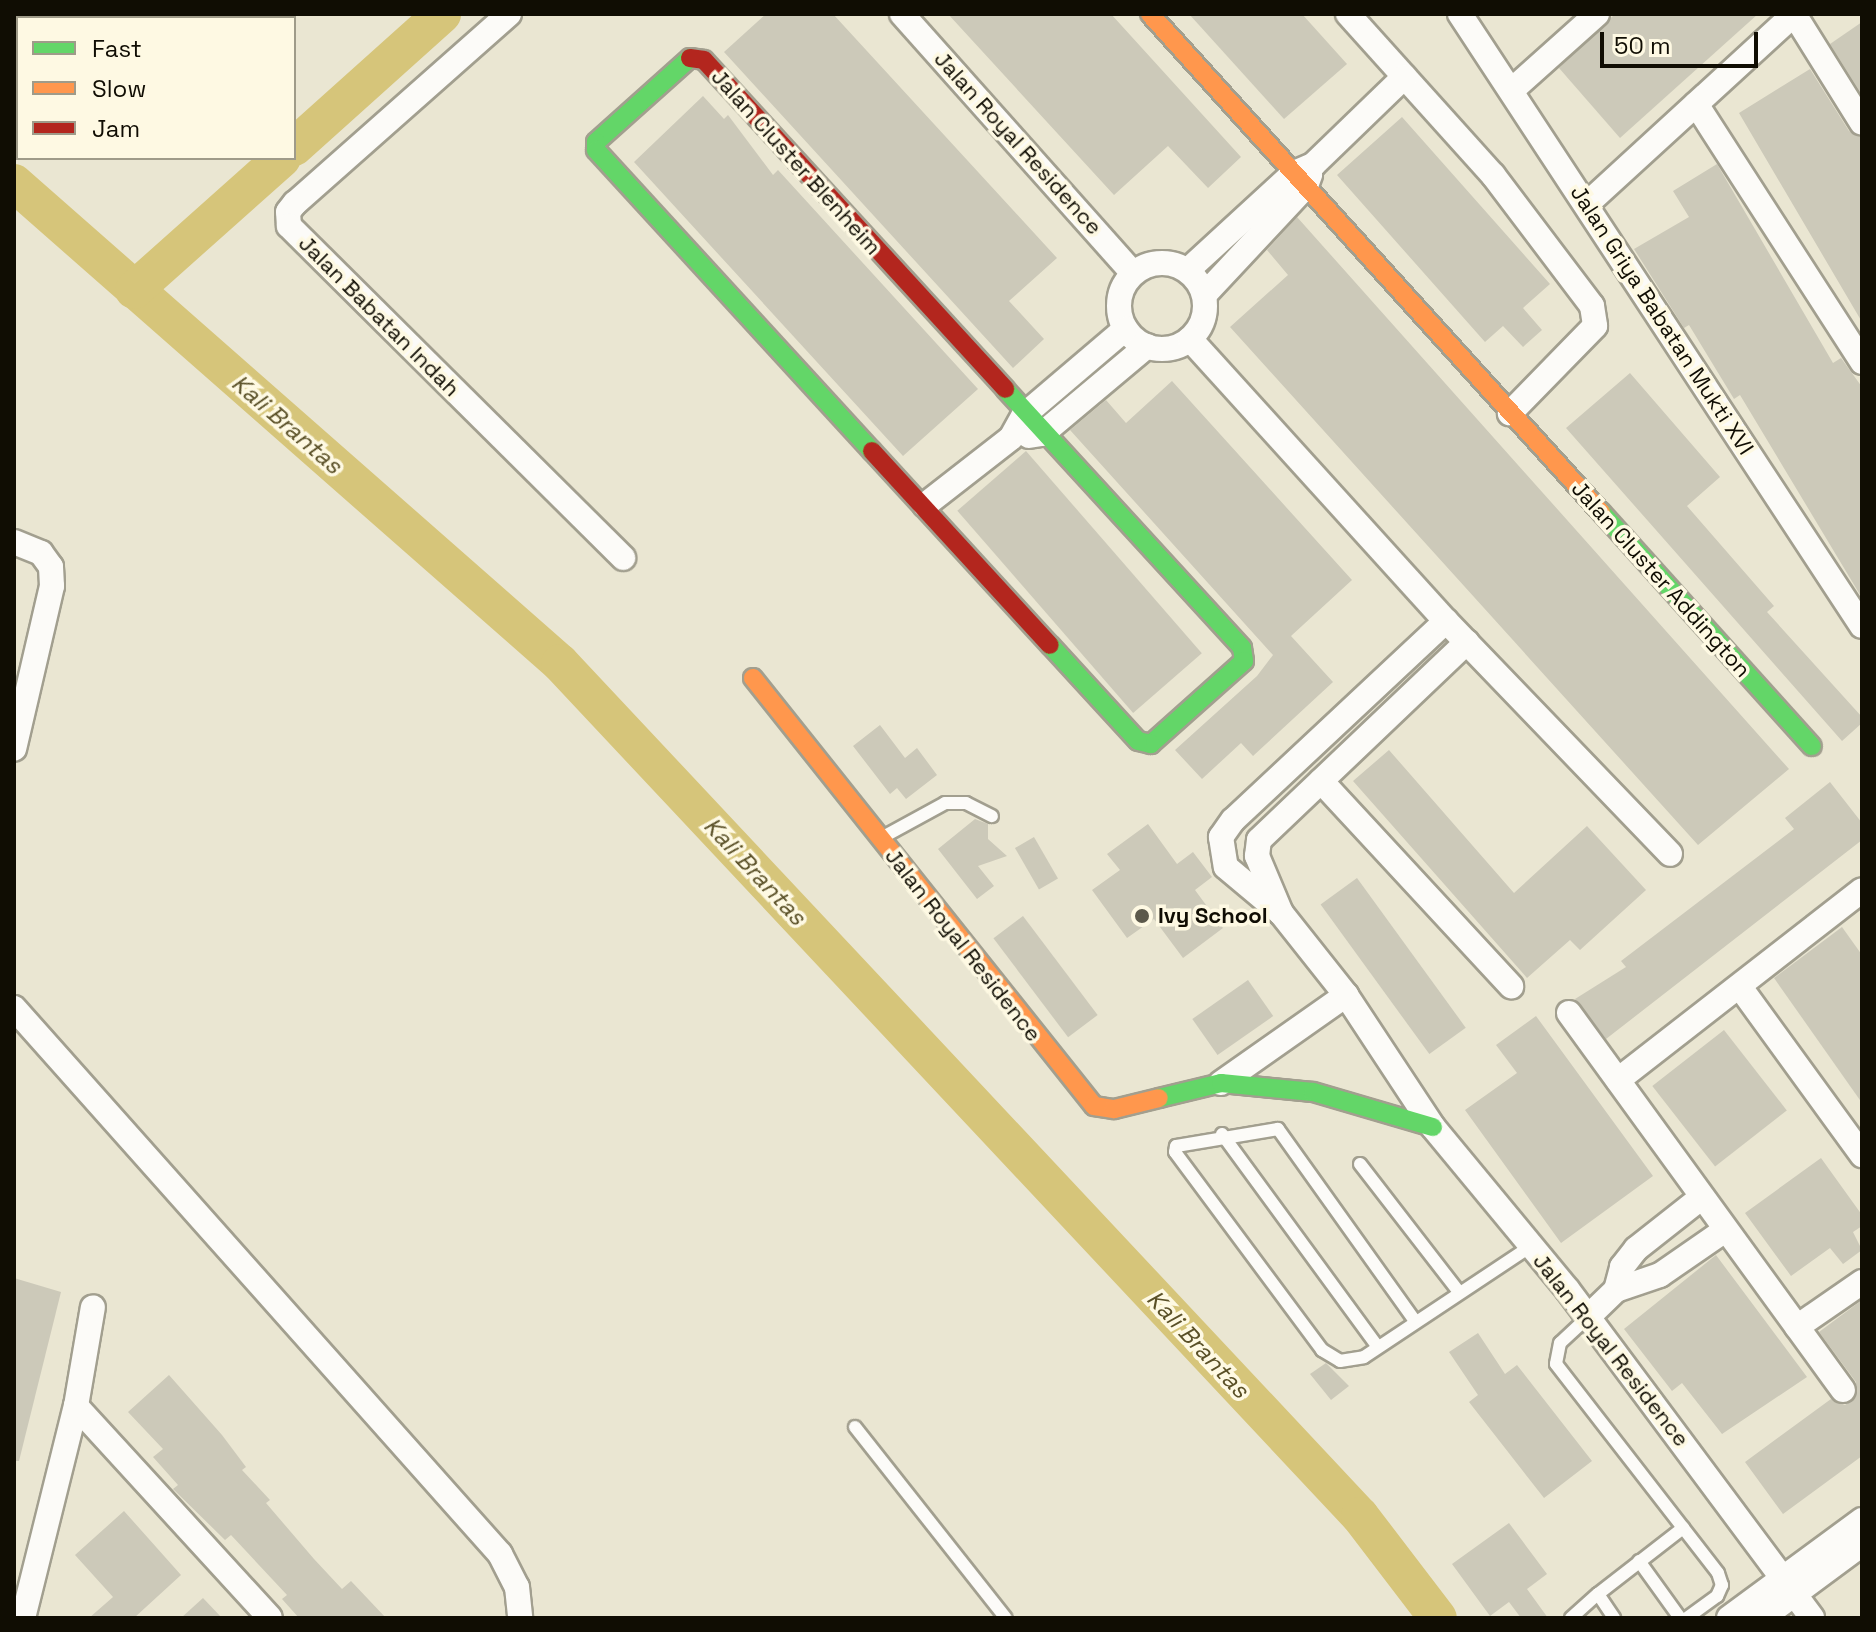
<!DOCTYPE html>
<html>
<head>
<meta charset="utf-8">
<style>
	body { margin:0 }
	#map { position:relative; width:1876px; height:1632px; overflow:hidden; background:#eae6d2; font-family:"Space Grotesk",sans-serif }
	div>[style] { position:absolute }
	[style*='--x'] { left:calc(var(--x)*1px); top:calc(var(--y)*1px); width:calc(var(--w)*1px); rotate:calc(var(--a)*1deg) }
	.river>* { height:38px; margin:-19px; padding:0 19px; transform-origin:19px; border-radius:19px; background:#d6c57a }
	.building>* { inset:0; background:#ccc9b9; transform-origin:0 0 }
	.roads { filter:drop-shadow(2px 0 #a29f8f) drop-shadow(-2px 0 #a29f8f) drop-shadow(0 2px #a29f8f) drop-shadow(0 -2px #a29f8f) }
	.lane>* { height:12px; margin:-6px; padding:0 6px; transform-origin:6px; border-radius:6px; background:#fcfbf8 }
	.street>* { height:24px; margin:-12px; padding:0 12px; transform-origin:12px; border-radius:12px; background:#fcfbf8 }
	.street>.ring { margin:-12px; padding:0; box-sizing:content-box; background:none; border:24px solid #fcfbf8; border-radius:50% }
	.fast>* { height:18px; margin:-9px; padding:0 9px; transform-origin:9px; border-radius:9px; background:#63d668 }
	.slow>* { height:18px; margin:-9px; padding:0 9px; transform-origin:9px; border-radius:9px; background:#ff974d }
	.jam>* { height:18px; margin:-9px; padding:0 9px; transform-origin:9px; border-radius:9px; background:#b3261e }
	.dots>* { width:22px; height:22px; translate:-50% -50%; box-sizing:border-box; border:4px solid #fef9e3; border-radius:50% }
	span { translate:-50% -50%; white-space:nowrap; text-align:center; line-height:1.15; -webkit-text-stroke:7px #fef9e3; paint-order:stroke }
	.street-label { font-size:22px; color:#100d03 }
	.poi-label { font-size:22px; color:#100d03; font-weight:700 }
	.left { translate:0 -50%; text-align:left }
	.water-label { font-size:24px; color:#5a5027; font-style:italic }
	.frame { position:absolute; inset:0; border:16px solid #100d03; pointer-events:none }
	.legend { position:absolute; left:16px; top:16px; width:280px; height:144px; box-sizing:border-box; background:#fef9e3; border:2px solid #9f9b89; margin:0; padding:10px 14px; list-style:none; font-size:24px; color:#100d03 }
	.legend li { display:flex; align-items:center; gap:16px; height:40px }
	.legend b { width:40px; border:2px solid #9f9b89 }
	.scale { position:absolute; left:1600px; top:32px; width:158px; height:36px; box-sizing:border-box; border:4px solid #100d03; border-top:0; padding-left:10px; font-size:24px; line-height:28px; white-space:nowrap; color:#100d03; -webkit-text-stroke:6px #fef9e3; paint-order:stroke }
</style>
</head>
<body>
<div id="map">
	<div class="river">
		<i style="--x:294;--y:147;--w:199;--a:-41.9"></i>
		<i style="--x:14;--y:183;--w:727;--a:41.32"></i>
		<i style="--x:560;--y:663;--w:1169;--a:46.84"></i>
		<i style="--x:1360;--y:1516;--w:128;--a:52.6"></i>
		<i style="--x:134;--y:290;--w:198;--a:-41.7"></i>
	</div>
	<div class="building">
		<i style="clip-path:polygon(766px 14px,833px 14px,1057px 258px,1009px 301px,1044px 339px,1013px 368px,724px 52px)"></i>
		<i style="clip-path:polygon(948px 14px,1111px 14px,1241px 157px,1208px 188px,1168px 146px,1114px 195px)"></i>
		<i style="clip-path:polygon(1189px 14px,1302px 14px,1347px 64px,1284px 119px)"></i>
		<i style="clip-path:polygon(1615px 14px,1758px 14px,1620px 138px,1559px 68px)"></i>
		<i style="clip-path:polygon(1862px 22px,1862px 95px,1830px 44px)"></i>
		<i style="clip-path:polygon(1810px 69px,1849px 131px,1862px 138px,1862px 322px,1739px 113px)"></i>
		<i style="clip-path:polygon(703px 96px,724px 119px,728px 115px,773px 175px,778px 170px,978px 389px,903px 456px,634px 162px)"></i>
		<i style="clip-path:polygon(1402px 117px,1550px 284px,1523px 308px,1542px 330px,1523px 347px,1503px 326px,1485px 342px,1337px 175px)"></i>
		<i style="clip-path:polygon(1717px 164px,1833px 363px,1841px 358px,1862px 387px,1862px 598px,1740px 395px,1734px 399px,1689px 325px,1684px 328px,1634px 249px,1689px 217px,1673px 191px)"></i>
		<i style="clip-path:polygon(1297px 217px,1789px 769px,1698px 845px,1230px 327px,1288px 275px,1267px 250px)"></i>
		<i style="clip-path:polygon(1630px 373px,1720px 477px,1687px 506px,1774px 606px,1767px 612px,1862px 717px,1862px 723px,1842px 741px,1566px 428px)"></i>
		<i style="clip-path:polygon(1172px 381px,1352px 580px,1291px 636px,1333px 682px,1253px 756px,1241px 743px,1202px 779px,1175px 750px,1257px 676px,1273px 655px,1070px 430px,1106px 400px,1126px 423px)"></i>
		<i style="left:1026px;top:451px;width:268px;height:91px;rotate:49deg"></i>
		<i style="clip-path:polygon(880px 725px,905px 758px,917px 748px,937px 775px,906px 799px,897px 788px,890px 794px,853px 746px)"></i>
		<i style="clip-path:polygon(1389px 750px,1514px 893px,1587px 826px,1646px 890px,1580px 950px,1570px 940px,1527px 978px,1353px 781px)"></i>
		<i style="clip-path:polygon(1830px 782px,1862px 823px,1862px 840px,1606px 1039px,1575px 999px,1626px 967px,1621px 961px,1794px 829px,1785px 818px)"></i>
		<i style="clip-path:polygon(975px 819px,988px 824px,988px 839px,1007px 856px,978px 866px,994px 886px,977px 899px,938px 849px)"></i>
		<i style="clip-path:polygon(1148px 824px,1177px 864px,1193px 852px,1212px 877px,1195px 890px,1223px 928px,1183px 958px,1154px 919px,1127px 938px,1092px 890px,1120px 870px,1107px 854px)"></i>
		<i style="left:1034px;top:837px;width:48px;height:22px;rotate:60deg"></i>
		<i style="left:1357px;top:878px;width:185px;height:45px;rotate:54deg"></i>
		<i style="left:1023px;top:916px;width:124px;height:37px;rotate:53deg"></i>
		<i style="clip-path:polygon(1842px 927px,1862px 955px,1862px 1103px,1774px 978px)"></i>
		<i style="left:1248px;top:980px;width:44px;height:68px;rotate:55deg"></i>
		<i style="clip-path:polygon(1536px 1016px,1653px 1176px,1561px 1243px,1465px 1110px,1517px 1073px,1496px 1045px)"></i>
		<i style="left:1724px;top:1030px;width:102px;height:91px;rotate:52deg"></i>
		<i style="clip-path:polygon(1821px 1158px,1862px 1215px,1862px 1226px,1853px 1232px,1862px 1250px,1843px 1264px,1830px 1248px,1791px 1276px,1745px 1213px)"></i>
		<i style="clip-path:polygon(1716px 1255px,1807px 1377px,1722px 1434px,1682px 1383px,1672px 1391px,1624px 1329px)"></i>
		<i style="clip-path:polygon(14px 1278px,61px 1292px,19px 1461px,14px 1461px)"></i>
		<i style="clip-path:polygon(1862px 1300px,1862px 1456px,1783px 1514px,1745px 1462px,1831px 1399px,1845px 1405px,1856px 1397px,1856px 1382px,1819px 1332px)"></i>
		<i style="clip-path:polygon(1478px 1333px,1505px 1374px,1517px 1365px,1592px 1461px,1544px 1498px,1469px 1402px,1478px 1395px,1449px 1352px)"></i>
		<i style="clip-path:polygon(1326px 1363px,1349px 1386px,1331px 1400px,1310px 1374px)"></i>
		<i style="clip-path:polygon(169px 1375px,222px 1435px,246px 1467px,242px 1470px,270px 1500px,266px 1503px,314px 1559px,342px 1589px,351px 1581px,386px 1618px,299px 1618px,282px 1599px,287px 1595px,231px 1535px,225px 1540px,173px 1489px,178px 1485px,153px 1457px,163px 1449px,128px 1412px)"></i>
		<i style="clip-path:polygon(124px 1511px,181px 1575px,134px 1618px,89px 1618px,113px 1597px,75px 1555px)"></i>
		<i style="clip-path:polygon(1509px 1523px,1547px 1574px,1527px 1589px,1548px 1618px,1521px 1618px,1509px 1602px,1490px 1616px,1452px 1564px)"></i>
		<i style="clip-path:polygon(203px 1598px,222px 1618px,181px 1618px)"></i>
	</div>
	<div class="roads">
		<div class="lane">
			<i style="--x:883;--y:837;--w:71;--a:-28.7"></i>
			<i style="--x:945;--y:803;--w:21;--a:0"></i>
			<i style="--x:966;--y:803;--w:29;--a:27"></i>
			<i style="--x:1222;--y:1134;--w:263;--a:53.8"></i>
			<i style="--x:1360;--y:1164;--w:162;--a:52.3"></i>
			<i style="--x:1588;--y:1317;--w:38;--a:137"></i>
			<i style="--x:1560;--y:1343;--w:21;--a:101"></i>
			<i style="--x:1556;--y:1364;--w:264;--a:52.2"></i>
			<i style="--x:1718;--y:1573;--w:13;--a:72"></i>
			<i style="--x:1722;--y:1585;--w:12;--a:114"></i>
			<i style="--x:1717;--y:1596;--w:37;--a:144"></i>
			<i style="--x:1415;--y:1321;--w:236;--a:-125.5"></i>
			<i style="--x:1278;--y:1129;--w:103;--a:170.5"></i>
			<i style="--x:1176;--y:1146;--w:6;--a:99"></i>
			<i style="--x:1175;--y:1152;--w:247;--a:53.4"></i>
			<i style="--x:1322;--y:1350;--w:21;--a:31"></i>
			<i style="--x:1340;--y:1361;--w:24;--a:-9"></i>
			<i style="--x:1364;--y:1357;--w:201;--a:-33.6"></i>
			<i style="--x:855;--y:1427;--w:243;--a:51.7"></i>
			<i style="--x:1639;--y:1561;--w:70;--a:54.3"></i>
			<i style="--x:1598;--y:1594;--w:108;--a:-37.8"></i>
			<i style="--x:1571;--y:1618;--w:36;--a:-42"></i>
			<i style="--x:1598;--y:1594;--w:29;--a:56"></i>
		</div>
		<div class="street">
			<i style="--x:97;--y:14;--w:6;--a:45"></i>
			<i style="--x:509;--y:14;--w:286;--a:138.5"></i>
			<i style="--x:295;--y:203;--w:11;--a:128"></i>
			<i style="--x:288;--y:212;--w:14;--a:86"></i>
			<i style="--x:289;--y:226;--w:471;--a:44.8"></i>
			<i style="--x:902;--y:14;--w:347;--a:48.3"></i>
			<i style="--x:1348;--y:14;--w:217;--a:48"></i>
			<i style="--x:1493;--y:175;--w:164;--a:52.9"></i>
			<i style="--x:1592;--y:306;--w:20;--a:81"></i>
			<i style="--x:1595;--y:326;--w:122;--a:134.3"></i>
			<i style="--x:1460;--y:14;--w:732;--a:56.7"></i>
			<i style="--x:1794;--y:14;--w:128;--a:58"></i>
			<i style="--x:133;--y:18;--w:5;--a:-53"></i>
			<i style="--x:1512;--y:90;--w:114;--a:-41.8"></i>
			<i style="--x:1696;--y:104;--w:307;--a:57.2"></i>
			<i style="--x:1587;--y:204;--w:281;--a:-42.5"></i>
			<i class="ring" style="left:1119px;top:263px;width:62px;height:62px"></i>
			<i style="--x:1188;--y:270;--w:144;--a:-42.5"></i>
			<i style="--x:1294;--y:173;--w:21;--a:-23"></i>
			<i style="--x:1313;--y:165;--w:127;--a:-44"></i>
			<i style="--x:1206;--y:293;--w:146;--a:-46.9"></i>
			<i style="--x:1306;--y:186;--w:12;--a:-70"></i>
			<i style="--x:1190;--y:339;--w:381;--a:47.8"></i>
			<i style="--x:1446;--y:621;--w:323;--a:46.1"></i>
			<i style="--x:1029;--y:436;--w:13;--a:-9"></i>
			<i style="--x:1042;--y:434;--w:137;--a:-40"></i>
			<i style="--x:925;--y:505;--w:109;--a:-37.9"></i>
			<i style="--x:1011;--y:438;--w:26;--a:-61"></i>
			<i style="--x:1024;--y:415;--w:133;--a:-40.4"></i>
			<i style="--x:14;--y:542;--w:29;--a:22"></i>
			<i style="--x:41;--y:553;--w:17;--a:54"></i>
			<i style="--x:51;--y:567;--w:19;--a:87"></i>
			<i style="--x:52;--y:586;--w:167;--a:103.1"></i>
			<i style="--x:1446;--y:621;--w:291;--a:136.9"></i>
			<i style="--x:1233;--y:820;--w:21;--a:125"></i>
			<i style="--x:1221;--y:837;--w:30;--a:81"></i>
			<i style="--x:1226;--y:867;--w:72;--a:39.9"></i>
			<i style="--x:1281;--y:913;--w:62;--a:-112.8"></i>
			<i style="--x:1257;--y:856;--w:16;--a:-83"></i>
			<i style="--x:1259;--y:840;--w:287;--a:-43.6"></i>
			<i style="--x:1321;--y:781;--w:280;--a:47.2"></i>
			<i style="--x:1281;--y:913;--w:105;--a:51.6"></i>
			<i style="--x:1346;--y:995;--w:158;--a:56.6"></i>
			<i style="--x:1433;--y:1127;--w:210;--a:50.4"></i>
			<i style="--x:1567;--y:1289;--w:410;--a:53.3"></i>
			<i style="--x:1740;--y:987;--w:208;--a:54"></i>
			<i style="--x:14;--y:1008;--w:731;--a:48.33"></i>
			<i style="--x:500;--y:1554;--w:37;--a:63"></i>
			<i style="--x:517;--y:1587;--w:31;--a:84"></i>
			<i style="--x:1569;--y:1013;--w:466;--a:54"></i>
			<i style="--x:1618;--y:1080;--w:309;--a:-37.9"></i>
			<i style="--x:1221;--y:1083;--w:153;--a:-35.1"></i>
			<i style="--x:1616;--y:1290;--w:46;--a:-18.8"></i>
			<i style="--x:1660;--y:1275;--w:79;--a:-34.7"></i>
			<i style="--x:1588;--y:1317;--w:39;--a:-44"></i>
			<i style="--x:1616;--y:1290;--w:24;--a:-75"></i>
			<i style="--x:1622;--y:1267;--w:23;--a:-52"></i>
			<i style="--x:1636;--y:1249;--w:84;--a:-38.2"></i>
			<i style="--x:1797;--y:1327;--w:79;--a:-34.7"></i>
			<i style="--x:76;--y:1406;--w:287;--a:47.5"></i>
			<i style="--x:23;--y:1618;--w:219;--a:-76"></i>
			<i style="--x:76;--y:1406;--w:100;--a:-80.3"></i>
			<i style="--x:1729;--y:1618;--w:165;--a:-36.4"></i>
			<i style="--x:1762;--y:1618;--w:124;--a:-36.5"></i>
		</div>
		<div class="fast">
			<i style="--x:690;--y:58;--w:126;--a:138.2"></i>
			<i style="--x:596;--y:142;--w:8;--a:90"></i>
			<i style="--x:596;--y:150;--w:408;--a:47.5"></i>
			<i style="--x:1005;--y:389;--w:351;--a:47.5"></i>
			<i style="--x:1242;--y:648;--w:13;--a:81"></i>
			<i style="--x:1244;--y:661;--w:125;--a:138.3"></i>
			<i style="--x:1151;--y:744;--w:13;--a:-167"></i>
			<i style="--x:1138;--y:741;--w:130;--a:-132.5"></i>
			<i style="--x:1601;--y:512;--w:315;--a:48"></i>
			<i style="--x:1159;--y:1098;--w:64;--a:-13.6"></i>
			<i style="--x:1221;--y:1083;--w:92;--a:5.6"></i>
			<i style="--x:1313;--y:1092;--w:125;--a:16.3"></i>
		</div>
		<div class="slow">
			<i style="--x:1150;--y:14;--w:672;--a:47.84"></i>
			<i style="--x:753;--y:678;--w:547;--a:51.45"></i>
			<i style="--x:1094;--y:1106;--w:20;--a:9"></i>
			<i style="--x:1114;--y:1109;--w:46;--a:-13.7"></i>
		</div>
		<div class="jam">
			<i style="--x:690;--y:58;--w:14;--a:8"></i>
			<i style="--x:704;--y:60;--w:446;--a:47.5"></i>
			<i style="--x:872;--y:451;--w:263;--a:47.5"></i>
		</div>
	</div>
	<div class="dots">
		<i style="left:1142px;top:916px;background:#5c594b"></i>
	</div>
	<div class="street-label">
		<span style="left:1018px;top:143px;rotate:48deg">Jalan Royal Residence</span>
		<span style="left:796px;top:162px;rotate:48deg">Jalan Cluster Blenheim</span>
		<span style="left:379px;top:316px;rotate:45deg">Jalan Babatan Indah</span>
		<span style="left:1662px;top:320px;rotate:57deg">Jalan Griya Babatan Mukti XVI</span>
		<span style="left:1661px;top:579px;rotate:48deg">Jalan Cluster Addington</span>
		<span style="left:963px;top:945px;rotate:52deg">Jalan Royal Residence</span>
		<span style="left:1611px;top:1350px;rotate:52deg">Jalan Royal Residence</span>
	</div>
	<div class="poi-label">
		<span class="left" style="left:1158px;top:916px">Ivy School</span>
	</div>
	<div class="water-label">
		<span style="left:287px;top:424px;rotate:41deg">Kali Brantas</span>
		<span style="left:755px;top:871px;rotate:47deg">Kali Brantas</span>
		<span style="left:1198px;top:1344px;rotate:47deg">Kali Brantas</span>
	</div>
	<div class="frame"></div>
	<ul class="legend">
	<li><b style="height:10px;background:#63d668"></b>Fast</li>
	<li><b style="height:10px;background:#ff974d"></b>Slow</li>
	<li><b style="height:10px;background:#b3261e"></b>Jam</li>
	</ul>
	<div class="scale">50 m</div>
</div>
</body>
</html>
